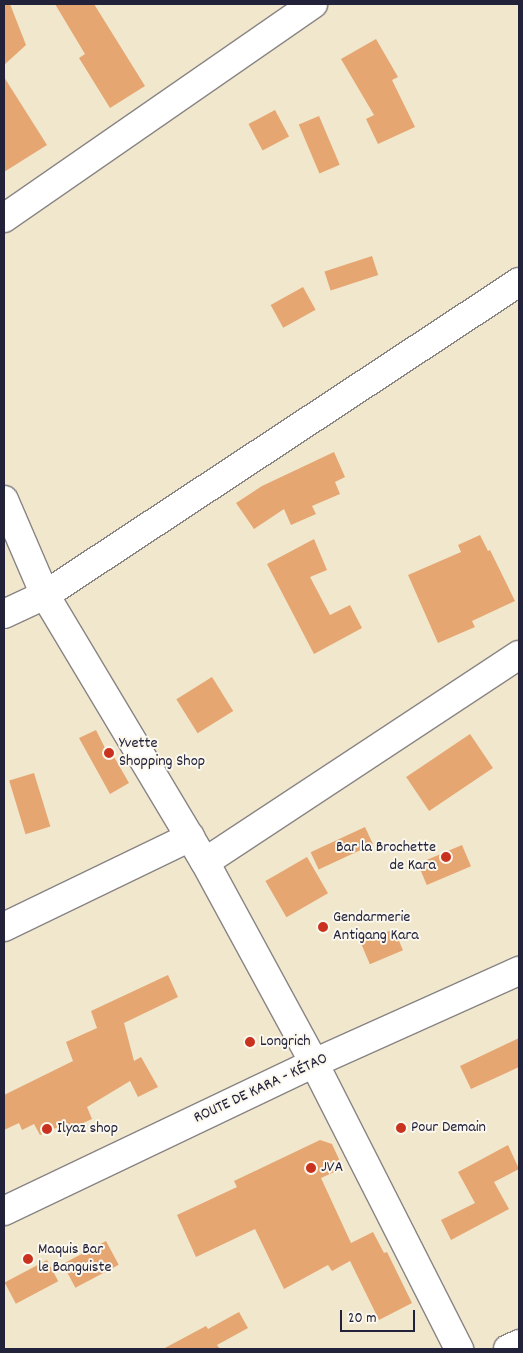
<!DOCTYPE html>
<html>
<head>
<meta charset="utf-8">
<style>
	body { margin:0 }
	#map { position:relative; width:523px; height:1353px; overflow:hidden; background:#f0e7cc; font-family:Dekko,sans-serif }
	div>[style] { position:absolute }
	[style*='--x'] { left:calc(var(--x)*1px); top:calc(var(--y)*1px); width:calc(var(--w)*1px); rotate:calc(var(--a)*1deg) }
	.building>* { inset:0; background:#e6a672; transform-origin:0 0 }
	.roads { filter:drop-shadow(1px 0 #898484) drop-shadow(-1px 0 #898484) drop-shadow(0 1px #898484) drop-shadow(0 -1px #898484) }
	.minor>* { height:28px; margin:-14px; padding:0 14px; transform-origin:14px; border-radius:14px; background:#fff }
	.major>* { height:28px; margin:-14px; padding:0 14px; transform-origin:14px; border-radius:14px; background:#fff }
	.dots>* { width:14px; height:14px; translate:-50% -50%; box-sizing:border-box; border:2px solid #fbf7ec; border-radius:50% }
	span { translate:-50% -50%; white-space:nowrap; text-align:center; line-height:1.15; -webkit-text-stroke:4px #fbf7ec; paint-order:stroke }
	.poi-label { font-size:16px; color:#22223b }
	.left { translate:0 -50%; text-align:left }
	.right { translate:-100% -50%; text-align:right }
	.street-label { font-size:16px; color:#22223b }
	.frame { position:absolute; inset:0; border:5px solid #22223b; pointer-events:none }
	.scale { position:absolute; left:340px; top:1310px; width:75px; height:22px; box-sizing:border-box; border:2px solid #22223b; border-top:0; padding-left:6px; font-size:15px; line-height:18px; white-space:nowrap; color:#22223b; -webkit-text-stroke:4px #fbf7ec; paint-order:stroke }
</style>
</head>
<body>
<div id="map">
	<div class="building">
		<i style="clip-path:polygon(4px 4px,10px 4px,26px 45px,4px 65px)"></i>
		<i style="clip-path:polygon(55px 4px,94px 4px,145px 86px,110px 108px,79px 58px,85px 54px)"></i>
		<i style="clip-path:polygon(376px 39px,398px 77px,392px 80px,415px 127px,378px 144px,366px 119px,374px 115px,341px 59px)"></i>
		<i style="clip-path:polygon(4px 77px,47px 145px,4px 172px)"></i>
		<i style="left:275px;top:110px;width:30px;height:30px;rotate:62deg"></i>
		<i style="left:319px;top:116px;width:53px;height:22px;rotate:67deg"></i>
		<i style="left:372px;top:256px;width:20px;height:50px;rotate:72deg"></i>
		<i style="left:303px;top:287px;width:26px;height:37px;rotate:61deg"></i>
		<i style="clip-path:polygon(334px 452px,345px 477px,335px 482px,340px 494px,312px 506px,316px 514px,291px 525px,284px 509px,254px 529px,236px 503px,262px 486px)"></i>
		<i style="clip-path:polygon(480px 535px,488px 551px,490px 550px,515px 601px,472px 621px,475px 627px,438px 643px,408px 575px,461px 552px,458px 545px)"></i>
		<i style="clip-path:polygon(314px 539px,327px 570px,310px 577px,330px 615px,350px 605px,362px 628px,314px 654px,267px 564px)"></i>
		<i style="left:212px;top:677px;width:40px;height:42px;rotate:58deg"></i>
		<i style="clip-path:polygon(96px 730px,106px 750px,109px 748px,129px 783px,110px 794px,79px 738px)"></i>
		<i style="left:470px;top:734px;width:41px;height:77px;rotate:56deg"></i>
		<i style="left:34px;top:773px;width:56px;height:26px;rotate:73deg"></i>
		<i style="left:365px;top:827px;width:19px;height:60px;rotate:65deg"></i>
		<i style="left:462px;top:845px;width:23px;height:48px;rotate:67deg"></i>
		<i style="left:307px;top:857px;width:42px;height:48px;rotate:60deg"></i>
		<i style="left:394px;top:929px;width:23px;height:36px;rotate:67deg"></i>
		<i style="clip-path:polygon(168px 975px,178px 997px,124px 1023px,134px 1061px,141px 1057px,158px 1087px,138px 1097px,130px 1081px,87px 1107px,92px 1119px,61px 1133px,58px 1127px,40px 1135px,34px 1124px,22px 1130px,19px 1123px,4px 1130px,4px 1095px,73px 1061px,66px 1042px,97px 1028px,91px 1011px)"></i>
		<i style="clip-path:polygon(519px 1038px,519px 1067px,471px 1089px,460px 1066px)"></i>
		<i style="clip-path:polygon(320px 1140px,332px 1144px,343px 1168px,321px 1178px,351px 1243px,373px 1232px,384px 1253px,387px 1252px,412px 1303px,379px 1320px,350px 1261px,332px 1271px,328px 1265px,284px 1289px,255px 1229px,196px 1257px,177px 1215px,237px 1187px,234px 1181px)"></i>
		<i style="clip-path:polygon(508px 1145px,519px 1169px,494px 1182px,509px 1209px,451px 1240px,441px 1220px,475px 1203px,458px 1172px)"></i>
		<i style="left:106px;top:1241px;width:27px;height:49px;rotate:62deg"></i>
		<i style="left:47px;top:1260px;width:24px;height:48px;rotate:62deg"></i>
		<i style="clip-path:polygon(239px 1312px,248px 1328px,217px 1345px,220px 1349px,163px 1349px,206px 1326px,208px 1329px)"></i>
	</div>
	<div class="roads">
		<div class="minor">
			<i style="--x:4;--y:218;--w:376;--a:-34.7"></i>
			<i style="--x:4;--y:500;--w:103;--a:66.7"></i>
			<i style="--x:45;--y:595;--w:311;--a:59.1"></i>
			<i style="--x:205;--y:862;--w:229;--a:61.5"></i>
			<i style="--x:314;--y:1063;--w:321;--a:63.1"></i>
			<i style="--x:4;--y:614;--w:45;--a:-24.9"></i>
			<i style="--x:45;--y:595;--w:568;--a:-33.44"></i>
			<i style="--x:205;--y:862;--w:376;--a:-33.4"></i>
			<i style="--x:4;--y:927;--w:207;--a:-25.8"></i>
			<i style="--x:508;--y:1349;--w:12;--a:-24"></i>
		</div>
		<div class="major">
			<i style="--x:4;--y:1211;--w:344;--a:-25.5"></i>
			<i style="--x:314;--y:1063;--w:225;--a:-24.2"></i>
		</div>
	</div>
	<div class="dots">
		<i style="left:109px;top:753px;background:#c8321e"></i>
		<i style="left:446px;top:857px;background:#c8321e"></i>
		<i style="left:323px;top:927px;background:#c8321e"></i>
		<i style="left:250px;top:1042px;background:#c8321e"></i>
		<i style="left:401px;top:1128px;background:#c8321e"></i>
		<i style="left:47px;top:1129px;background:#c8321e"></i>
		<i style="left:311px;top:1168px;background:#c8321e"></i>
		<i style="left:28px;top:1259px;background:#c8321e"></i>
	</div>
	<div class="poi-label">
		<span class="left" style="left:119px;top:753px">Yvette<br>Shopping Shop</span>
		<span class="right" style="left:436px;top:857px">Bar la Brochette<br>de Kara</span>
		<span class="left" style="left:333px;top:927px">Gendarmerie<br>Antigang Kara</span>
		<span class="left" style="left:260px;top:1042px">Longrich</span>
		<span class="left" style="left:411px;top:1128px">Pour Demain</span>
		<span class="left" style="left:57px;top:1129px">Ilyaz shop</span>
		<span class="left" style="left:321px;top:1168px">JVA</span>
		<span class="left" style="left:38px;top:1259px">Maquis Bar<br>le Banguiste</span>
	</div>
	<div class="street-label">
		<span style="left:261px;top:1089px;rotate:-25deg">ROUTE DE KARA - KÉTAO</span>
	</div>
	<div class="frame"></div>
	<div class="scale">20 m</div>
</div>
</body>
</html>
